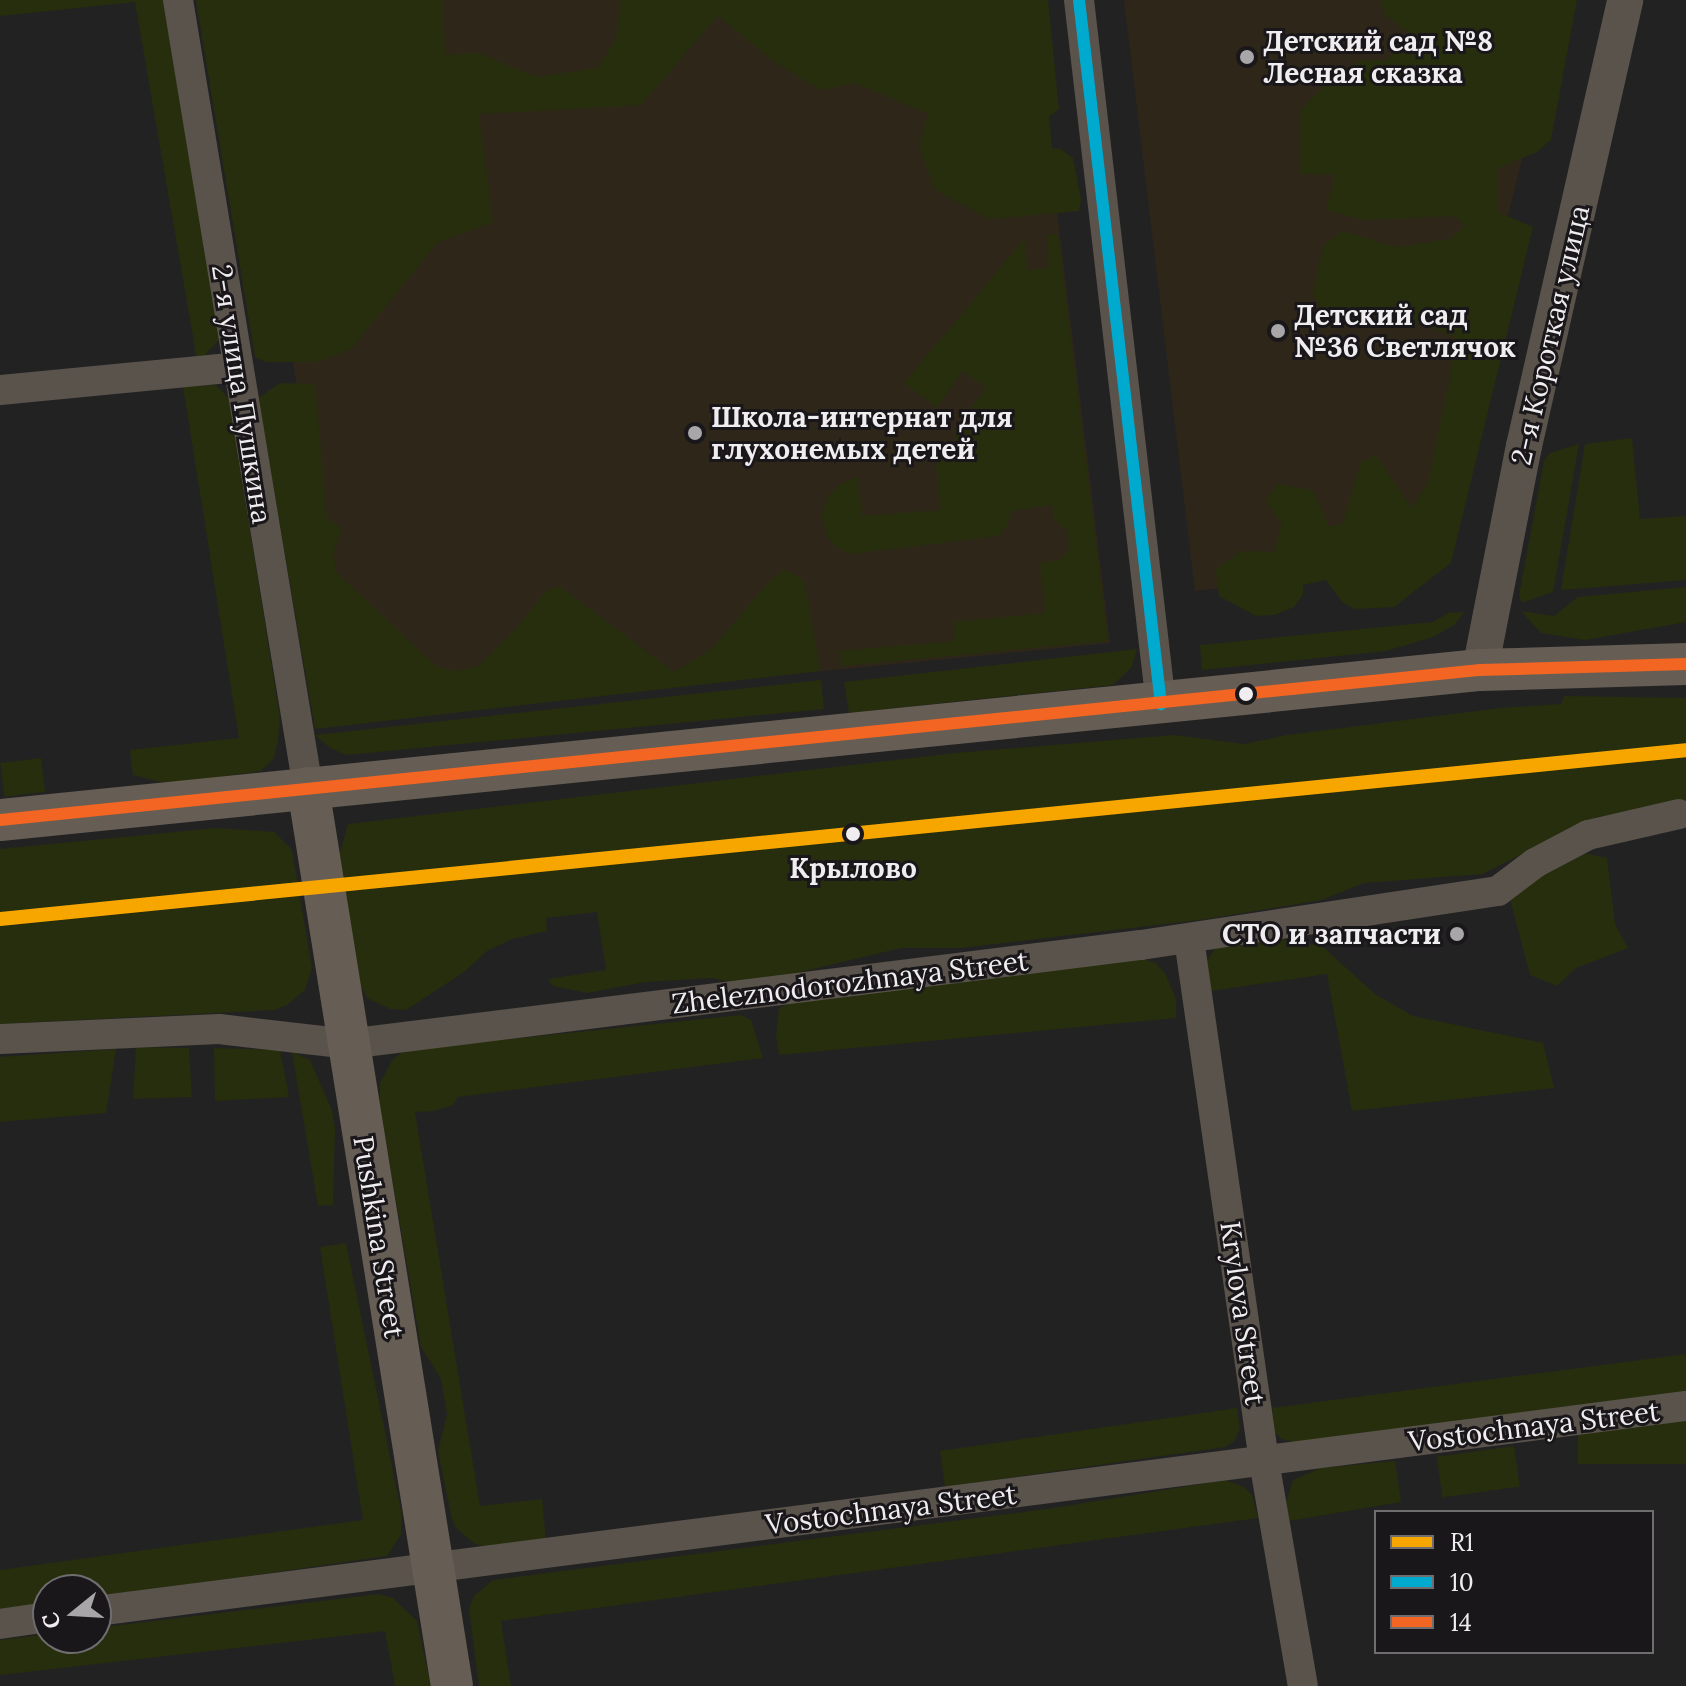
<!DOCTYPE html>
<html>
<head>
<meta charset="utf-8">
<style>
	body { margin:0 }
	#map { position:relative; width:1686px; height:1686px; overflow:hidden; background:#232223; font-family:Lora,serif }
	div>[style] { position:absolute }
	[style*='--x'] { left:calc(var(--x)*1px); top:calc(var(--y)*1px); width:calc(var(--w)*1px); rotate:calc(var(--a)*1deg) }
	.education>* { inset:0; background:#2e2719 }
	.green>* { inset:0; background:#262e0d; transform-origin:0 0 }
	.minor>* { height:30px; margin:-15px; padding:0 15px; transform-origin:15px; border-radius:15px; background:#59534b }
	.tertiary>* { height:36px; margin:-18px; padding:0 18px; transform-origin:18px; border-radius:18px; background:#59534b }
	.secondary>* { height:42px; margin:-21px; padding:0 21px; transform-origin:21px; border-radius:21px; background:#665e54 }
	.bus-1>* { height:12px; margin:-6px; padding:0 6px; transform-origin:6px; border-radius:6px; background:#00a9ce }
	.bus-2>* { height:12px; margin:-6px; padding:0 6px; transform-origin:6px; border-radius:6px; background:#f26522 }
	.rail-1>* { height:14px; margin:-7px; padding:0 7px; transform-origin:7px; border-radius:7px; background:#f7a600 }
	.dots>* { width:22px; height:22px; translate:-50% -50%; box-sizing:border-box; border:4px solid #1a171b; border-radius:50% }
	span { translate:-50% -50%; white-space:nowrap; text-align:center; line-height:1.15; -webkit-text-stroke:6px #1a171b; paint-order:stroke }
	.poi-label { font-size:28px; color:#efedef; font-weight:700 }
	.left { translate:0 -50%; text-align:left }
	.right { translate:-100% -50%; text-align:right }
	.street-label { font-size:28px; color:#efedef }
	.stop-label { font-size:28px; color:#efedef; font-weight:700 }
	.legend { position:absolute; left:1374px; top:1510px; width:280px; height:144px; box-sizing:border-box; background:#1a171b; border:2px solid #6f6d70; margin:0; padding:10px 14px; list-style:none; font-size:24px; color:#efedef }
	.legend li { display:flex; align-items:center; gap:16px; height:40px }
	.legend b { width:40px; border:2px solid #6f6d70 }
	.north { position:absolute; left:32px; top:1574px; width:80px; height:80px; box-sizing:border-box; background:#1a171b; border:2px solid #6f6d70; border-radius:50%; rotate:252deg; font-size:22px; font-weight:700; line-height:32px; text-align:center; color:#efedef }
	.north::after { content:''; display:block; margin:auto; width:28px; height:36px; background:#a8a6a8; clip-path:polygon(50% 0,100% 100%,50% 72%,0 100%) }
</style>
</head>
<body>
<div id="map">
	<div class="education">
		<i style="clip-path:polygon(232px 0,1031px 0,1110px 643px,679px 685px,354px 723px)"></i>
		<i style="clip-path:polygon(1124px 0,1561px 0,1423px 563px,1195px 591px)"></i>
	</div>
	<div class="green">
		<i style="clip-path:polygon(0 0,164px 0,221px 338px,202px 358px,197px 360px,135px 2px,0 16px)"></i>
		<i style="clip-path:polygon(196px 0,443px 0,445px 55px,479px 53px,536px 77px,597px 68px,615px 41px,621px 0,1048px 0,1059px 109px,1049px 117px,1052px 148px,1061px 149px,1073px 158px,1081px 199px,1079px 211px,990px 219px,935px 190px,919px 146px,928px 114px,855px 83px,820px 90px,772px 60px,718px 16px,641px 105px,479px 114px,493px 222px,437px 243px,351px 349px,317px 362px,266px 362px,255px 357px)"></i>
		<i style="clip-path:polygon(1380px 0,1577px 0,1551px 140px,1537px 152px,1498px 168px,1498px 212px,1533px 227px,1451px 563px,1394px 607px,1355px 609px,1343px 603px,1326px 580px,1303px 585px,1303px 595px,1294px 607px,1274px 615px,1256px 616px,1219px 596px,1216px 569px,1241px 551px,1274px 552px,1282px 525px,1266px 501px,1278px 484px,1313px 490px,1329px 527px,1343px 523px,1361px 462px,1376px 455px,1412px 508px,1428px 483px,1451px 370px,1453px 336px,1390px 312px,1324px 312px,1313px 295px,1322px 247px,1343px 231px,1395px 247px,1450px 239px,1465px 225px,1454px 216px,1364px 220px,1326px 210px,1335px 175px,1300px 174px,1300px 111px,1332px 77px,1362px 60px,1387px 60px,1410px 34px,1384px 14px)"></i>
		<i style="clip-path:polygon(1058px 234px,1108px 641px,841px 666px,840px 651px,954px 641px,953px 622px,1045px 613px,1040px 563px,1060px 560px,1069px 549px,1068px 531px,1054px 519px,1052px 505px,1012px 511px,1007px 525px,999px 536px,850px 554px,836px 547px,825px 533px,822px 516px,828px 496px,840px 484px,854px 478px,858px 478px,862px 516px,940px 510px,936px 465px,955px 445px,955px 430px,986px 388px,962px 371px,937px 408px,904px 383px,1025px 238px,1027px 270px,1049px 268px,1047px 235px)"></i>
		<i style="clip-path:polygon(280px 383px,315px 384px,327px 517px,342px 529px,333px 553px,336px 572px,437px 667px,459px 671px,480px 665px,516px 629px,540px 598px,549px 589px,561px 587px,674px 672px,711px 649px,770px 581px,785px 569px,805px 582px,820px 671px,315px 729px,258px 398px)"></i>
		<i style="clip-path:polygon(216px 385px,229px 399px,280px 718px,278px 740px,274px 758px,261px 771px,169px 784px,133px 775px,130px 750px,239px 738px,183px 386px)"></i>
		<i style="clip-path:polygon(1632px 438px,1640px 519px,1686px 516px,1686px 580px,1561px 590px,1585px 444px)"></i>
		<i style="clip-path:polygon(1579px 444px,1553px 592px,1522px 603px,1519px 596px,1544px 461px,1550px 453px)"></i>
		<i style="clip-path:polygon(1686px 587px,1686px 622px,1585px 640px,1541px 633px,1521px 611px,1554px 616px,1578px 597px)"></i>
		<i style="clip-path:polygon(1465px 612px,1454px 625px,1433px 637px,1386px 651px,1202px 670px,1200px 645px,1433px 622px,1448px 613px)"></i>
		<i style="clip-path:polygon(1137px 649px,1132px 667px,1113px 685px,849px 713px,844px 682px)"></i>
		<i style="clip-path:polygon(821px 680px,824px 709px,346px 755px,330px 748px,315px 735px)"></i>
		<i style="clip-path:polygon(1564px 696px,1686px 698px,1686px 808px,1659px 808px,1597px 817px,1482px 874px,1364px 883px,1322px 900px,1199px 920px,961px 948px,901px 948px,759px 982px,739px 984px,712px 978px,645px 982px,587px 993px,553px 986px,548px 979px,606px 970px,597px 912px,546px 918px,547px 931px,512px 939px,487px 951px,464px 972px,406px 1010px,390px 1009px,367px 998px,354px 971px,339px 856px,348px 824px,955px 753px,1174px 735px,1244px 744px,1287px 735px,1500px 708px,1561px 704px)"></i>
		<i style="left:41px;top:758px;width:34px;height:41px;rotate:83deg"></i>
		<i style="clip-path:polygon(216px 828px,274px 832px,292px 850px,312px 968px,305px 990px,287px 1005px,275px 1010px,0 1024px,0 849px)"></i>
		<i style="clip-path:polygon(1584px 853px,1607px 858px,1615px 924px,1628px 948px,1576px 968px,1557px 986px,1530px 975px,1509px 895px,1529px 875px)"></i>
		<i style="clip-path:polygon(1270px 937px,1322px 946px,1375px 994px,1413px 1016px,1543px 1043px,1554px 1088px,1352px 1111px,1327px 974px,1205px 992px,1205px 964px,1216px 947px)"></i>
		<i style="clip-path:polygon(1135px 957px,1156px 963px,1165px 973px,1176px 999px,1176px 1018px,779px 1055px,776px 1035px,779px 1008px,797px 1000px)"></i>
		<i style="clip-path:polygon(741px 1015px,751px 1020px,763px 1058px,458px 1097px,453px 1105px,434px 1111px,415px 1112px,480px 1506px,542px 1499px,546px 1539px,487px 1547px,475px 1544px,456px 1528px,452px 1519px,438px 1452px,447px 1414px,441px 1379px,421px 1347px,380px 1107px,380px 1083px,393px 1059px,405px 1050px)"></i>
		<i style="clip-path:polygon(136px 1047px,189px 1048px,192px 1097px,133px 1099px)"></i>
		<i style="clip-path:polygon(214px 1048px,280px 1050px,289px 1097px,215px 1101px)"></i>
		<i style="clip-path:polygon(116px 1049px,106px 1113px,0 1122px,0 1057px)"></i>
		<i style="clip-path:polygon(292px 1052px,310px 1060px,332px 1110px,335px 1128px,333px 1205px,318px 1206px)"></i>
		<i style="clip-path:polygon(346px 1243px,402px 1515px,401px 1535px,387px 1556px,96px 1598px,96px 1590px,48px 1590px,48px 1605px,0 1611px,0 1570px,363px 1520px,320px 1247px)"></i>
		<i style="clip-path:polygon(1686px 1354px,1686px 1392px,1297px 1443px,1282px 1439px,1275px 1432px,1272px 1408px)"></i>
		<i style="clip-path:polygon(1237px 1408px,1240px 1430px,1234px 1441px,1225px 1447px,945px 1487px,940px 1451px)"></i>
		<i style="left:1686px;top:1420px;width:44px;height:108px;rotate:90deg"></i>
		<i style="left:1514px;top:1446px;width:41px;height:78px;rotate:82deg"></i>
		<i style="clip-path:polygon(1395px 1461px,1401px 1502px,1289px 1521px,1285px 1505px,1293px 1480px,1321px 1468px)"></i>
		<i style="clip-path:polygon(1226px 1480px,1244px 1487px,1252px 1495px,1258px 1518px,501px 1621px,511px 1686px,479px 1686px,469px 1609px,474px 1596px,493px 1580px,1047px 1509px)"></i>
		<i style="clip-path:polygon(379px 1594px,393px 1598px,417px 1621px,431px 1686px,395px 1686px,385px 1631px,0 1675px,0 1640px,48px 1634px,48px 1638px,96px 1638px,96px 1628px)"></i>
	</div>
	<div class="minor">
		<i style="--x:178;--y:0;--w:799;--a:80.63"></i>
		<i style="--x:1079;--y:0;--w:709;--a:83.36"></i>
		<i style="--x:0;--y:390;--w:239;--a:-5.5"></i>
		<i style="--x:1189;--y:939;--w:527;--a:81.82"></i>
		<i style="--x:1264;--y:1461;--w:228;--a:80.2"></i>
		<i style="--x:0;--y:1039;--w:219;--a:-2.6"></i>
		<i style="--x:219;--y:1029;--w:130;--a:6.6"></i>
		<i style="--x:348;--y:1044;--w:799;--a:-7.12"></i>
		<i style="--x:1141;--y:945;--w:361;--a:-8.6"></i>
		<i style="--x:1498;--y:891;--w:46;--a:-37.1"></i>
		<i style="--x:1535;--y:863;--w:60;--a:-27.8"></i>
		<i style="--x:1588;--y:835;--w:93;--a:-13"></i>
		<i style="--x:96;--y:1611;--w:1603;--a:-7.35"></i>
		<i style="--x:0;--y:1624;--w:49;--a:-8.3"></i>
	</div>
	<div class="tertiary">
		<i style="--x:1480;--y:670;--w:228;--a:-78.9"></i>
		<i style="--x:1524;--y:446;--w:457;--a:-77.2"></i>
	</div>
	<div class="secondary">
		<i style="--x:308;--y:788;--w:909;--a:80.89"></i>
		<i style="--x:0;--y:820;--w:1488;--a:-5.79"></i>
		<i style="--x:1480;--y:670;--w:206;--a:-1.7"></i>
	</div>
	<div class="bus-1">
		<i style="--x:1079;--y:0;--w:709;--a:83.36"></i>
	</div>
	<div class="bus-2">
		<i style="--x:0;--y:820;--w:1488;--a:-5.79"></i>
		<i style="--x:1480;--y:670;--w:206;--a:-1.7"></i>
	</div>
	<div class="rail-1">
		<i style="--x:0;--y:919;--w:1694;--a:-5.72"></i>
	</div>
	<div class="dots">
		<i style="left:1247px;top:57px;background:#a8a6a8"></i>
		<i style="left:1278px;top:331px;background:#a8a6a8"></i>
		<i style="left:695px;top:433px;background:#a8a6a8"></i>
		<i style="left:1246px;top:694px;background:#efedef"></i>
		<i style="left:853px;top:834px;background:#efedef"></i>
		<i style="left:1457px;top:934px;background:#a8a6a8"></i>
	</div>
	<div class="poi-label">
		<span class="left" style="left:1263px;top:57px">Детский сад №8<br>Лесная сказка</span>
		<span class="left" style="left:1294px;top:331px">Детский сад<br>№36 Светлячок</span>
		<span class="left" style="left:711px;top:433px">Школа-интернат для<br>глухонемых детей</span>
		<span class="right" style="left:1441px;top:934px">СТО и запчасти</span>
	</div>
	<div class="street-label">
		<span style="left:1550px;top:335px;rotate:-77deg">2-я Короткая улица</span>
		<span style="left:242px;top:394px;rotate:81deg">2-я улица Пушкина</span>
		<span style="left:850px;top:982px;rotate:-7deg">Zheleznodorozhnaya Street</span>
		<span style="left:379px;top:1237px;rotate:81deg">Pushkina Street</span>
		<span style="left:1243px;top:1313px;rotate:82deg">Krylova Street</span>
		<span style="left:1534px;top:1426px;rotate:-7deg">Vostochnaya Street</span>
		<span style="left:891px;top:1509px;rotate:-7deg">Vostochnaya Street</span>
	</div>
	<div class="stop-label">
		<span style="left:853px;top:868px">Крылово</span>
	</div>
	<ul class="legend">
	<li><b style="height:10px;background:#f7a600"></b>R1</li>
	<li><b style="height:10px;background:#00a9ce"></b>10</li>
	<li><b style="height:10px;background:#f26522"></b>14</li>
	</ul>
	<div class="north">С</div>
</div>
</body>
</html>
